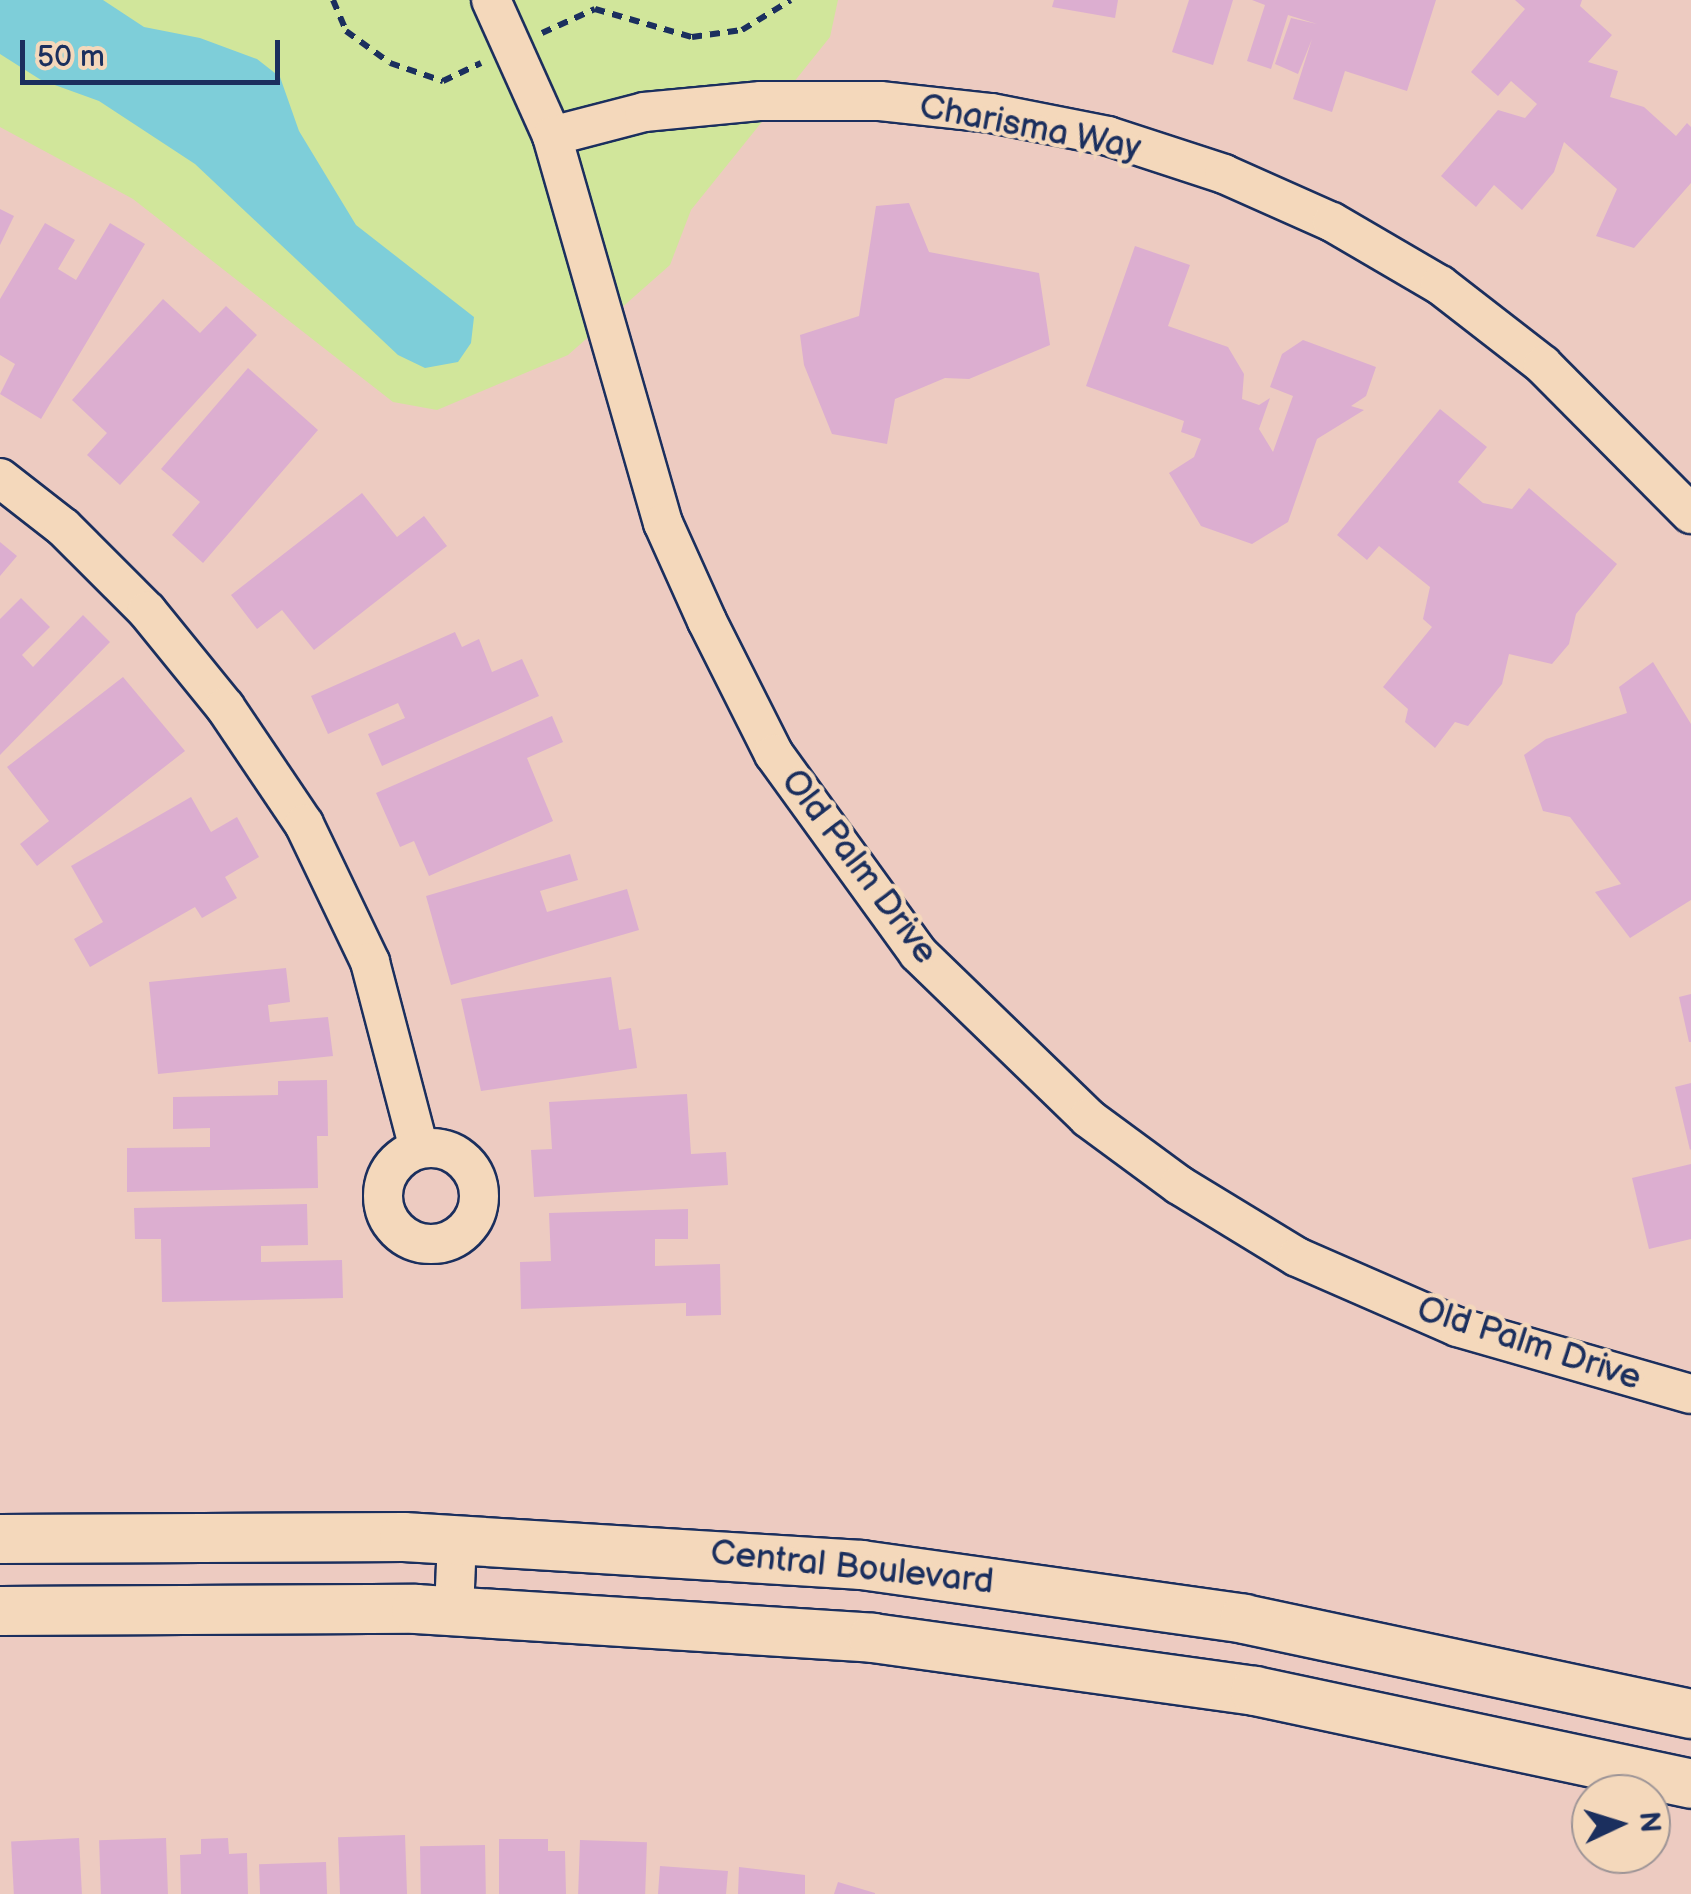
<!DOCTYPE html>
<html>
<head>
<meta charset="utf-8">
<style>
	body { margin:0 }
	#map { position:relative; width:1691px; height:1894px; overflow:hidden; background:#edcbc1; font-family:"Balsamiq Sans",sans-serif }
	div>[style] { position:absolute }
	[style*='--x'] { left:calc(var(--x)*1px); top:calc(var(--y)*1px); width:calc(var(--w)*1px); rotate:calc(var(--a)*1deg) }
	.green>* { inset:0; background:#d1e69b }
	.water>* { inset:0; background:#7eced9 }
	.building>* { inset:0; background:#dcaed0; transform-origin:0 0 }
	.path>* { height:6px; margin-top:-3px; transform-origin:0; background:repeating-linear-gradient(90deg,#1b2f5e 0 10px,transparent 0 18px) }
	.roads { filter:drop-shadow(2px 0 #1b2f5e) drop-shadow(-2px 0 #1b2f5e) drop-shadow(0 2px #1b2f5e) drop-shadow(0 -2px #1b2f5e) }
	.minor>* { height:38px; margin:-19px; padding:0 19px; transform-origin:19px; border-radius:19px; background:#f4d8bb }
	.minor>.ring { margin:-19px; padding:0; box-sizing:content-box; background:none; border:38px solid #f4d8bb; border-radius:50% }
	.tertiary>* { height:48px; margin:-24px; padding:0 24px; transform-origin:24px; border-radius:24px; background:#f4d8bb }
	span { translate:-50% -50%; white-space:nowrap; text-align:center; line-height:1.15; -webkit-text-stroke:9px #f4d8bb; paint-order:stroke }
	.street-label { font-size:35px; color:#1b2f5e }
	.north { position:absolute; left:1571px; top:1774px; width:100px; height:100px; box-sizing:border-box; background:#f4d8bb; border:2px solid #9d9496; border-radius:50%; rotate:86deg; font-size:28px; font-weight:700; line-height:40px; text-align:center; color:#1b2f5e }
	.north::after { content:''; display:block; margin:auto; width:35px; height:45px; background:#1b2f5e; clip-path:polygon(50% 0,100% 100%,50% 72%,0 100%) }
	.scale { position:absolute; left:20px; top:40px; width:260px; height:45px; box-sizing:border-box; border:5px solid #1b2f5e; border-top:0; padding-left:12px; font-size:30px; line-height:35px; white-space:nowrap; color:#1b2f5e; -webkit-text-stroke:8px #f4d8bb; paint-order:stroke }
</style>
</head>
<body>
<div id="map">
	<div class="green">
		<i style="clip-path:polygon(0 0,838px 0,830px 37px,691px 210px,670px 265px,568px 355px,437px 410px,393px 402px,133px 199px,0 127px)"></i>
	</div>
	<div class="water">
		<i style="clip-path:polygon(0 0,103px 0,144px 27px,200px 38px,257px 59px,280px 77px,299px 131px,356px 225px,474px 317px,471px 343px,458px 362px,425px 368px,398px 355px,195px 164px,99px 101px,41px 80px,0 54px)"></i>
	</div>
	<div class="building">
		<i style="clip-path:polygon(1054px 0,1118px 0,1115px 18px,1052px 7px)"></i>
		<i style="clip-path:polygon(1189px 0,1233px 0,1213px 65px,1172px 52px)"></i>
		<i style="clip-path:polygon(1252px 0,1436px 0,1407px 91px,1345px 71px,1332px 112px,1293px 99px,1312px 39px,1298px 74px,1275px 64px,1291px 18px,1317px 24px,1288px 15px,1271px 69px,1247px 61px,1265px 5px)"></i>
		<i style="clip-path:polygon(1515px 0,1582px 0,1580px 6px,1612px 35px,1588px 62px,1618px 71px,1610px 97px,1644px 107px,1676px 136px,1687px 123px,1691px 127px,1691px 183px,1634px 248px,1596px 236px,1617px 189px,1564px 142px,1554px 172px,1522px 210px,1494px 185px,1476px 207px,1441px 176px,1498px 110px,1525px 118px,1537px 104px,1511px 81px,1498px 96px,1471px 72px,1525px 9px)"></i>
		<i style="clip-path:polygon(909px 203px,929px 252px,1039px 273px,1050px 345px,969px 379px,945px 378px,895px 399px,887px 444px,832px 434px,804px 365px,800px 335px,859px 316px,876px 206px)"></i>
		<i style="clip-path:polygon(0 209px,14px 216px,0 245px)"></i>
		<i style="clip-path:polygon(45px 223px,75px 240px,58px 269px,76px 280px,110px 223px,145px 244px,41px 419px,0 394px,15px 364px,0 355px,0 299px)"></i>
		<i style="clip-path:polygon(1135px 246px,1190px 265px,1168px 326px,1228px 347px,1244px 374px,1242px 399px,1259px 405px,1270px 398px,1259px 429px,1273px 452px,1293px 396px,1270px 387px,1282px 354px,1303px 340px,1376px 367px,1366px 396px,1351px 406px,1364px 410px,1317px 439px,1288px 522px,1252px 544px,1201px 526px,1169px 473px,1194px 457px,1201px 439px,1181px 432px,1184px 421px,1086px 386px)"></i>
		<i style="clip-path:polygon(163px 299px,200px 333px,226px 306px,257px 335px,120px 485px,87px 455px,107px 433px,72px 400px)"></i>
		<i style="clip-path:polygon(248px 368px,318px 430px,203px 563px,172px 535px,200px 502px,161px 469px)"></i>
		<i style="clip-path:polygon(1440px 409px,1487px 447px,1458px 482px,1483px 503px,1512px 509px,1529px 488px,1617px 564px,1576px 614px,1569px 644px,1552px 664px,1509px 654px,1502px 684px,1468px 726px,1455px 722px,1435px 748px,1405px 722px,1408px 709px,1383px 687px,1432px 627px,1423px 619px,1430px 587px,1379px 546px,1367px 560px,1337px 535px)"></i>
		<i style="clip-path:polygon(362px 493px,397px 537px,424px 516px,447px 546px,314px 650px,282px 610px,257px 629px,231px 595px)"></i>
		<i style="clip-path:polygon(0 542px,17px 556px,0 576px)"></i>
		<i style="clip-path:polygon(21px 598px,50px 627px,22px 655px,33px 667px,83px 615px,110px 642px,0 755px,0 619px)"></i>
		<i style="clip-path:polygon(455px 632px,462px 647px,479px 639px,492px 672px,522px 659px,539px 696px,382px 766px,368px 734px,405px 718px,398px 703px,328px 734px,311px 696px)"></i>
		<i style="clip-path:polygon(1653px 662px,1691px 724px,1691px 900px,1630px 938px,1595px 892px,1621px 884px,1570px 817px,1543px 811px,1524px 755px,1546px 739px,1627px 713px,1619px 687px)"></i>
		<i style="clip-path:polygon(123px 677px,185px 751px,37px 866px,20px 844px,49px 821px,7px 767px)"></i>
		<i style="clip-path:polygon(552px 716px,563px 742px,527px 758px,553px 821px,429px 876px,414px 841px,400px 847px,376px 793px)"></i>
		<i style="clip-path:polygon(191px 797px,211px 832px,237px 817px,259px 857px,225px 877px,237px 898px,202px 918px,195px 907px,90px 967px,74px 939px,103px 922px,71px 866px)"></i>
		<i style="clip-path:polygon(570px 854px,578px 880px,540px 891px,547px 912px,627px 889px,639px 930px,451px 985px,426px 896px)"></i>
		<i style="clip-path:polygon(286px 968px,290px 1002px,268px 1005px,270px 1022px,328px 1017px,333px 1056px,158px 1074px,149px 982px)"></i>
		<i style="clip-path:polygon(611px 977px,619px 1030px,631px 1028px,637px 1068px,481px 1091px,461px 999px)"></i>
		<i style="clip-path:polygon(1691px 994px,1691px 1042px,1689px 1042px,1679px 997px)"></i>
		<i style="clip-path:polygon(327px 1080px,328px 1136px,317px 1136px,318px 1188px,127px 1192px,127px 1148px,210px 1147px,210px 1128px,173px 1129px,173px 1097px,278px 1095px,278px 1081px)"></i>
		<i style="clip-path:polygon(1691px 1083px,1691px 1149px,1690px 1150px,1675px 1087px)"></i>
		<i style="clip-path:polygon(687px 1094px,691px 1154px,726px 1152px,728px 1185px,534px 1197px,531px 1150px,552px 1149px,549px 1102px)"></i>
		<i style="clip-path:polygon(1691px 1164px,1691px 1239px,1649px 1249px,1632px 1178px)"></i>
		<i style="clip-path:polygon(307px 1204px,308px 1245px,261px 1246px,261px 1262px,342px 1260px,343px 1298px,162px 1302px,161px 1239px,135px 1239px,134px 1208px)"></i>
		<i style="clip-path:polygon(688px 1209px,688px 1239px,655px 1239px,655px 1266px,720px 1264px,721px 1315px,686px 1316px,686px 1303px,521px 1309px,520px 1262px,551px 1261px,549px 1213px)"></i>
		<i style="left:405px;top:1835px;width:59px;height:67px;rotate:88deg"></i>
		<i style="left:79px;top:1838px;width:56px;height:68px;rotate:87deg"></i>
		<i style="left:166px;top:1838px;width:56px;height:67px;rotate:88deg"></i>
		<i style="clip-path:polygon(228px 1838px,229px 1854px,247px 1853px,248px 1894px,181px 1894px,180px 1855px,201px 1854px,201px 1839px)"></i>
		<i style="clip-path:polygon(499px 1839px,548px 1839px,548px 1851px,565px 1851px,566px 1894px,499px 1894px)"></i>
		<i style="left:580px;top:1840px;width:67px;height:54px;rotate:2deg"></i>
		<i style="left:485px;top:1845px;width:49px;height:65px;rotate:89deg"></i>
		<i style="left:326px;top:1862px;width:32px;height:67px;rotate:88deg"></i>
		<i style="clip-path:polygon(660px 1866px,728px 1871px,726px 1894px,658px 1894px)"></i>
		<i style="clip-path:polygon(739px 1867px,805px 1875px,805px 1894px,738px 1894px)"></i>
		<i style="clip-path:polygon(838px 1882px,875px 1893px,875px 1894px,834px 1894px)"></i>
	</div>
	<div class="path">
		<i style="--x:333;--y:0;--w:34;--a:67"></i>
		<i style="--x:346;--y:31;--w:54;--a:36"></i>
		<i style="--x:390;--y:63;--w:56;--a:18.8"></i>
		<i style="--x:443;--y:81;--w:42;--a:-25.3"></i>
		<i style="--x:542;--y:33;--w:58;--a:-24.4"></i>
		<i style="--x:595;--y:9;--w:101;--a:16.1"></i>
		<i style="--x:692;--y:37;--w:50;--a:-8"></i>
		<i style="--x:742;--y:30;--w:57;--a:-31.5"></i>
	</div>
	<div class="roads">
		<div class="minor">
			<i style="--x:491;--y:0;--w:149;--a:65.8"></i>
			<i style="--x:552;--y:136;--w:403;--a:74"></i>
			<i style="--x:663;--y:523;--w:107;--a:65.8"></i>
			<i style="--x:707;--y:621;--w:149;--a:63.3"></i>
			<i style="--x:774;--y:754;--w:246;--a:54.1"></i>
			<i style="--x:918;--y:953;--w:237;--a:44.1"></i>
			<i style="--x:1088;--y:1118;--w:113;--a:36.4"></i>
			<i style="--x:1179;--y:1185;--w:138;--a:31.4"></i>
			<i style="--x:1297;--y:1257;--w:175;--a:23.6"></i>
			<i style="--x:1457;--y:1327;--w:243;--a:16"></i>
			<i style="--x:552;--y:136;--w:95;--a:-14.6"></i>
			<i style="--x:644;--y:112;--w:118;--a:-5.4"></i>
			<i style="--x:761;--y:101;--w:119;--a:0"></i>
			<i style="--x:880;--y:101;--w:112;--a:6.2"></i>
			<i style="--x:991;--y:113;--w:119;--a:11.1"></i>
			<i style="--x:1108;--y:136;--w:122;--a:18.1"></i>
			<i style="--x:1224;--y:174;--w:118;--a:24"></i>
			<i style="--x:1332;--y:222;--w:125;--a:30.3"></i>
			<i style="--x:1440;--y:285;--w:130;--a:37.8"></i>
			<i style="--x:1543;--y:365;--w:210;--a:45.2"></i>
			<i style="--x:0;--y:478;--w:80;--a:37.9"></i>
			<i style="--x:63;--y:527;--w:119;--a:45"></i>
			<i style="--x:147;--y:611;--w:124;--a:50.9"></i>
			<i style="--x:225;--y:707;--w:141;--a:56"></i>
			<i style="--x:304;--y:824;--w:153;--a:64.4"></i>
			<i style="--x:370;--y:962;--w:193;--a:75.3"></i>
			<i class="ring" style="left:383px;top:1148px;width:58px;height:58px"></i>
			<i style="--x:454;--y:1611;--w:72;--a:-87.6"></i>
		</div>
		<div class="tertiary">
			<i style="--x:0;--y:1539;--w:404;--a:-0.3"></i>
			<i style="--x:404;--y:1537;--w:459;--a:3.5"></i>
			<i style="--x:862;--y:1565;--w:386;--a:8"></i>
			<i style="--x:1244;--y:1619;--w:457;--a:12"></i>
			<i style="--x:0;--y:1611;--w:416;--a:-0.3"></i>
			<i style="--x:416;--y:1609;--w:458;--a:3.6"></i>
			<i style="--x:873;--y:1638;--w:386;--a:7.9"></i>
			<i style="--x:1255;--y:1691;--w:446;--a:12"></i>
		</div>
	</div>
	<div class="street-label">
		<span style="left:1030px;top:128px;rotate:11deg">Charisma Way</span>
		<span style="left:859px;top:867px;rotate:53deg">Old Palm Drive</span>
		<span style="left:1529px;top:1344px;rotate:18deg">Old Palm Drive</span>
		<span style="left:852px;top:1568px;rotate:6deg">Central Boulevard</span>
	</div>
	<div class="north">N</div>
	<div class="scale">50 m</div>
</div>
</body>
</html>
